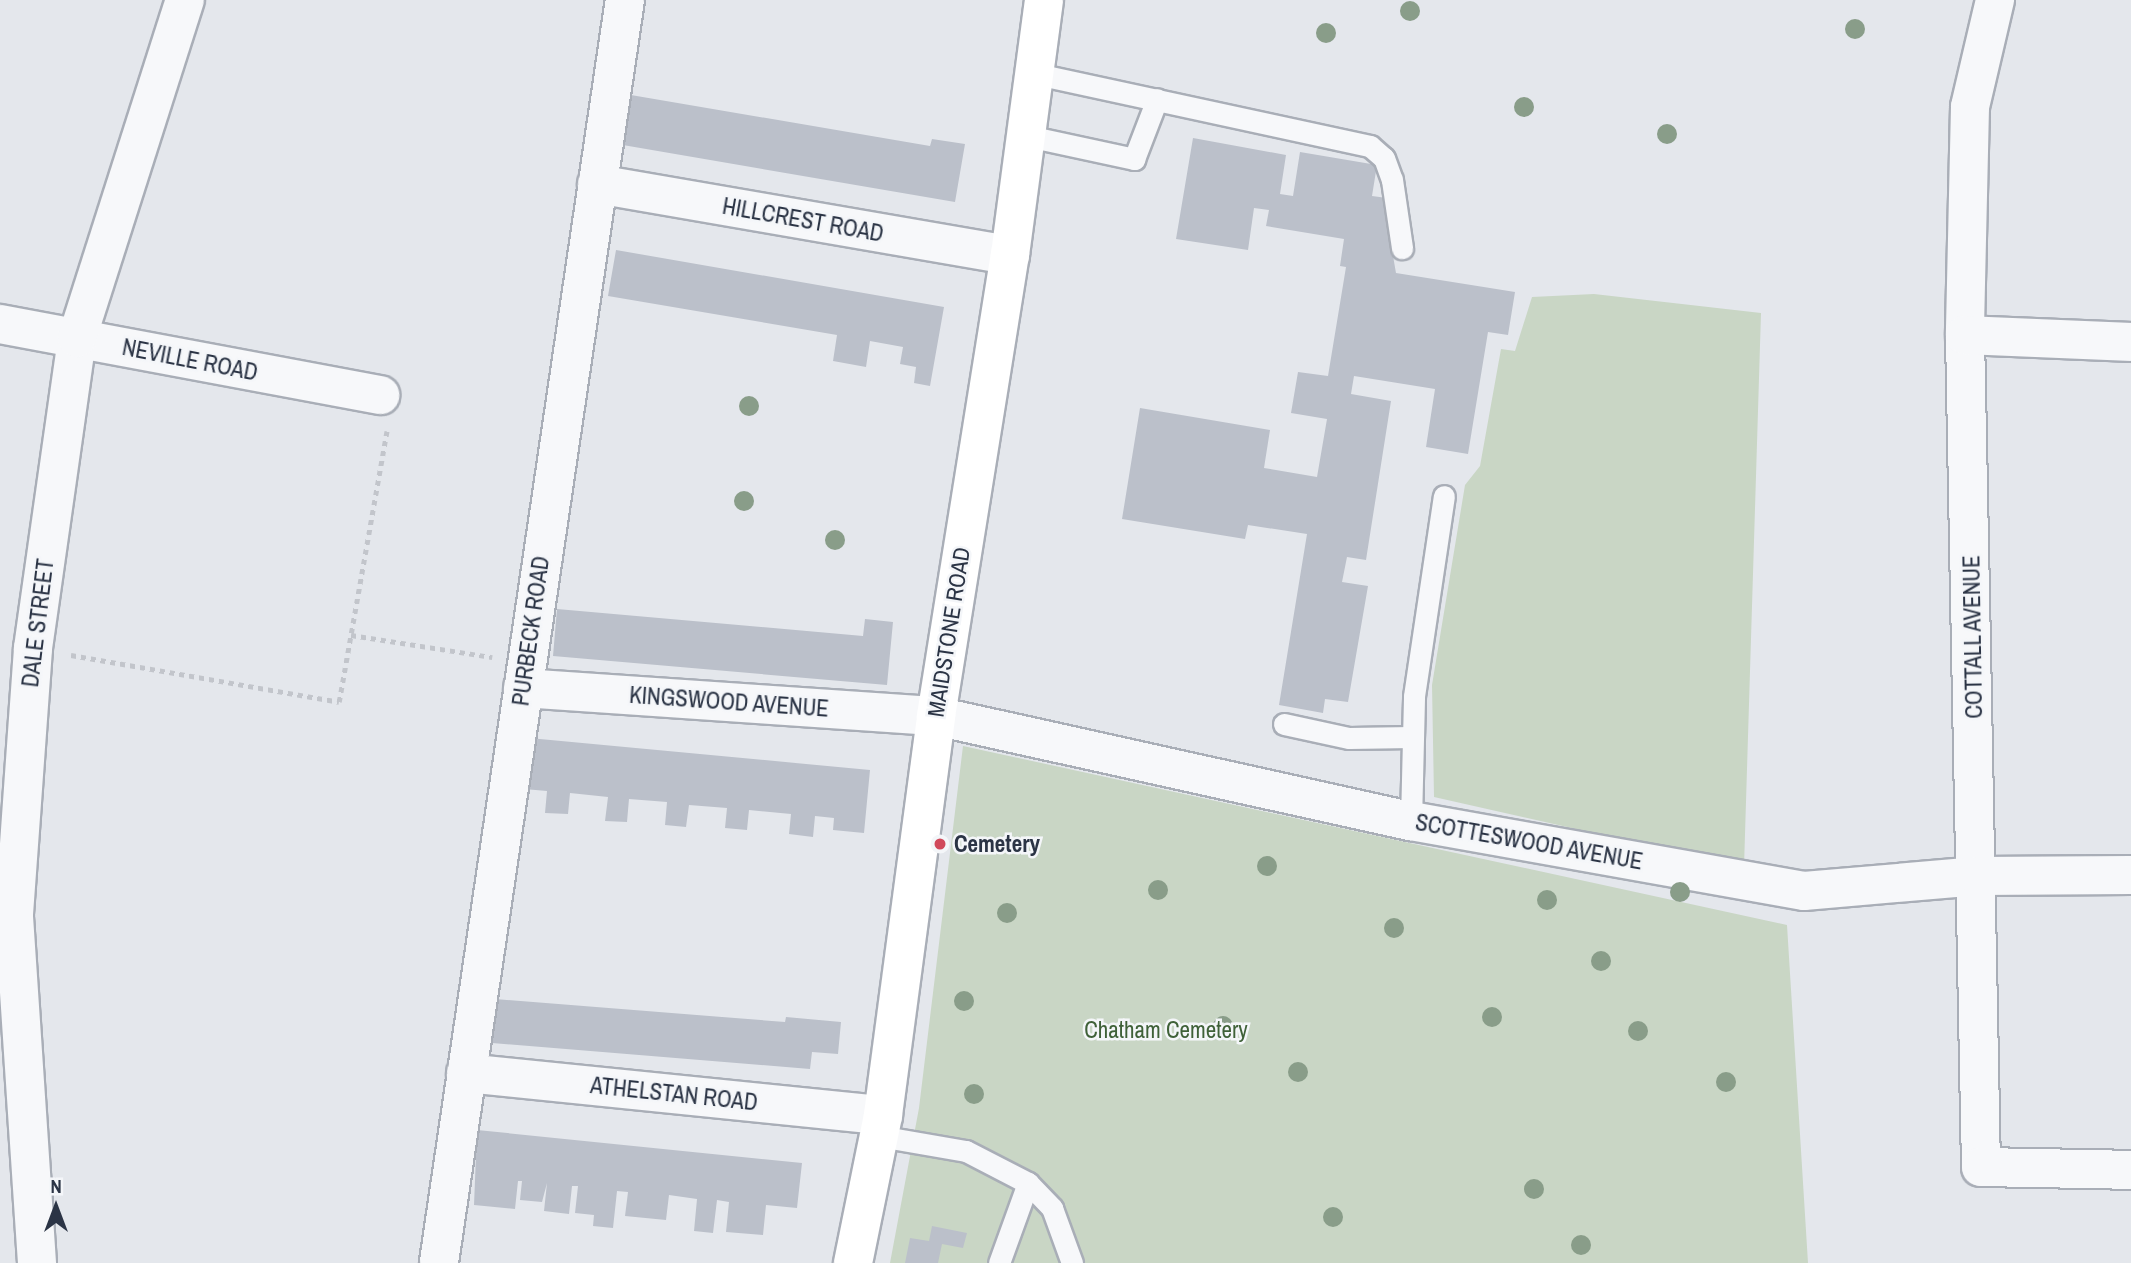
<!DOCTYPE html>
<html>
<head>
<meta charset="utf-8">
<style>
	body { margin:0 }
	#map { position:relative; width:2131px; height:1263px; overflow:hidden; background:#e4e7ec; font-family:"Archivo Narrow",sans-serif }
	div>[style] { position:absolute }
	[style*='--x'] { left:calc(var(--x)*1px); top:calc(var(--y)*1px); width:calc(var(--w)*1px); rotate:calc(var(--a)*1deg) }
	.green>* { inset:0; background:#c9d6c5 }
	.building>* { inset:0; background:#bbc0ca }
	.path>* { height:4.5px; margin-top:-2.25px; transform-origin:0; background:repeating-linear-gradient(90deg,#c2c5cb 0 5px,transparent 0 10px) }
	.roads { filter:drop-shadow(2px 0 #a9aeb7) drop-shadow(-2px 0 #a9aeb7) drop-shadow(0 2px #a9aeb7) drop-shadow(0 -2px #a9aeb7) }
	.service>* { height:21px; margin:-10.5px; padding:0 10.5px; transform-origin:10.5px; border-radius:10.5px; background:#f7f8fa }
	.minor>* { height:38px; margin:-19px; padding:0 19px; transform-origin:19px; border-radius:19px; background:#f7f8fa }
	.primary>* { height:38px; margin:-19px; padding:0 19px; transform-origin:19px; border-radius:19px; background:#fff }
	.trees>* { width:20px; height:20px; margin:-10px; border-radius:50%; background:#899d89 }
	.dots>* { width:19px; height:19px; translate:-50% -50%; box-sizing:border-box; border:4px solid #f4f6f9; border-radius:50% }
	span { translate:-50% -50%; white-space:nowrap; text-align:center; line-height:1.15; -webkit-text-stroke:5px #f4f6f9; paint-order:stroke }
	.street-label { font-size:23px; color:#2b3445 }
	.poi-label { font-size:23px; color:#2b3445; font-weight:700 }
	.left { translate:0 -50%; text-align:left }
	.park-label { font-size:23px; color:#3f6138 }
	.north { position:absolute; left:21px; top:1172px; width:70px; height:70px; -webkit-text-stroke:5px #f4f6f9; paint-order:stroke; rotate:0deg; font-size:19px; font-weight:700; line-height:28px; text-align:center; color:#2b3445 }
	.north::after { content:''; display:block; margin:auto; width:24px; height:32px; background:#2b3445; clip-path:polygon(50% 0,100% 100%,50% 72%,0 100%) }
</style>
</head>
<body>
<div id="map">
	<div class="green">
		<i style="clip-path:polygon(1594px 294px,1761px 313px,1744px 867px,1434px 797px,1432px 685px,1465px 485px,1480px 466px,1501px 349px,1515px 351px,1532px 297px)"></i>
		<i style="clip-path:polygon(963px 746px,1787px 925px,1808px 1263px,890px 1263px,919px 1108px)"></i>
	</div>
	<div class="building">
		<i style="clip-path:polygon(625px 94px,930px 146px,932px 139px,965px 144px,955px 202px,617px 144px)"></i>
		<i style="clip-path:polygon(1193px 138px,1286px 155px,1280px 194px,1293px 196px,1300px 152px,1377px 165px,1372px 196px,1387px 198px,1385px 210px,1396px 273px,1515px 292px,1508px 335px,1488px 332px,1468px 454px,1426px 447px,1435px 389px,1354px 376px,1351px 394px,1391px 401px,1366px 560px,1347px 557px,1342px 582px,1368px 586px,1348px 702px,1325px 699px,1323px 713px,1279px 705px,1307px 534px,1248px 525px,1245px 539px,1122px 519px,1140px 408px,1270px 430px,1264px 468px,1317px 477px,1327px 419px,1291px 413px,1298px 372px,1328px 376px,1346px 267px,1340px 266px,1344px 239px,1266px 226px,1269px 210px,1254px 208px,1248px 250px,1176px 239px)"></i>
		<i style="clip-path:polygon(616px 250px,944px 307px,930px 386px,914px 383px,916px 367px,900px 364px,903px 347px,870px 341px,866px 367px,833px 361px,837px 335px,608px 296px)"></i>
		<i style="clip-path:polygon(557px 609px,863px 636px,865px 619px,893px 622px,887px 685px,553px 656px)"></i>
		<i style="clip-path:polygon(529px 738px,870px 770px,864px 833px,833px 830px,834px 818px,815px 816px,813px 837px,789px 834px,791px 814px,749px 810px,747px 830px,725px 828px,727px 808px,689px 805px,686px 827px,665px 825px,667px 802px,629px 799px,627px 822px,605px 821px,608px 797px,570px 793px,568px 814px,545px 813px,547px 791px,524px 789px)"></i>
		<i style="clip-path:polygon(495px 999px,785px 1022px,786px 1017px,841px 1022px,838px 1054px,812px 1052px,810px 1069px,492px 1043px)"></i>
		<i style="clip-path:polygon(477px 1130px,802px 1163px,797px 1208px,766px 1205px,763px 1235px,726px 1232px,729px 1202px,717px 1200px,713px 1233px,694px 1231px,697px 1199px,669px 1195px,666px 1220px,625px 1216px,628px 1192px,617px 1191px,613px 1228px,593px 1226px,594px 1215px,575px 1213px,578px 1186px,572px 1186px,569px 1214px,544px 1211px,547px 1183px,542px 1202px,520px 1200px,522px 1181px,518px 1181px,515px 1209px,474px 1205px)"></i>
		<i style="clip-path:polygon(932px 1226px,967px 1233px,963px 1248px,942px 1244px,938px 1263px,905px 1263px,910px 1238px,929px 1241px)"></i>
	</div>
	<div class="path">
		<i style="--x:351;--y:635;--w:143;--a:8.9"></i>
		<i style="--x:71;--y:655;--w:272;--a:9.9"></i>
		<i style="--x:339;--y:702;--w:275;--a:-80"></i>
	</div>
	<div class="roads">
		<div class="service">
			<i style="--x:1032;--y:73;--w:346;--a:12.2"></i>
			<i style="--x:1370;--y:146;--w:18;--a:41"></i>
			<i style="--x:1384;--y:158;--w:23;--a:70"></i>
			<i style="--x:1392;--y:180;--w:69;--a:81.6"></i>
			<i style="--x:1023;--y:135;--w:114;--a:12.2"></i>
			<i style="--x:1134;--y:159;--w:64;--a:-69"></i>
			<i style="--x:1284;--y:724;--w:66;--a:12.2"></i>
			<i style="--x:1349;--y:738;--w:63;--a:-0.9"></i>
			<i style="--x:1411;--y:821;--w:125;--a:-88.6"></i>
			<i style="--x:1414;--y:696;--w:202;--a:-81.5"></i>
			<i style="--x:879;--y:1136;--w:88;--a:9.8"></i>
			<i style="--x:966;--y:1151;--w:70;--a:27.3"></i>
			<i style="--x:1028;--y:1183;--w:35;--a:46"></i>
			<i style="--x:1052;--y:1208;--w:59;--a:70"></i>
			<i style="--x:999;--y:1263;--w:85;--a:-70.1"></i>
		</div>
		<div class="minor">
			<i style="--x:1995;--y:0;--w:110;--a:103.2"></i>
			<i style="--x:1970;--y:107;--w:228;--a:91.3"></i>
			<i style="--x:1965;--y:335;--w:832;--a:88.9"></i>
			<i style="--x:1981;--y:1167;--w:150;--a:1.1"></i>
			<i style="--x:597;--y:184;--w:419;--a:9.8"></i>
			<i style="--x:0;--y:324;--w:387;--a:10.6"></i>
			<i style="--x:1965;--y:335;--w:166;--a:2.4"></i>
			<i style="--x:523;--y:688;--w:414;--a:3.9"></i>
			<i style="--x:936;--y:716;--w:486;--a:12.5"></i>
			<i style="--x:1411;--y:821;--w:399;--a:10.1"></i>
			<i style="--x:1804;--y:891;--w:175;--a:-4.9"></i>
			<i style="--x:1978;--y:876;--w:153;--a:-0.4"></i>
			<i style="--x:466;--y:1073;--w:419;--a:5.8"></i>
			<i style="--x:439;--y:1262;--w:1276;--a:-81.62"></i>
			<i style="--x:37;--y:1263;--w:350;--a:-93.8"></i>
			<i style="--x:14;--y:914;--w:267;--a:-85.9"></i>
			<i style="--x:33;--y:648;--w:313;--a:-81.9"></i>
			<i style="--x:77;--y:338;--w:355;--a:-72.3"></i>
		</div>
		<div class="primary">
			<i style="--x:853;--y:1263;--w:151;--a:-78.5"></i>
			<i style="--x:883;--y:1115;--w:403;--a:-82.4"></i>
			<i style="--x:936;--y:716;--w:467;--a:-80.9"></i>
			<i style="--x:1010;--y:255;--w:257;--a:-82.4"></i>
		</div>
	</div>
	<div class="trees">
		<i style="left:1410px;top:11px"></i>
		<i style="left:1855px;top:29px"></i>
		<i style="left:1326px;top:33px"></i>
		<i style="left:1524px;top:107px"></i>
		<i style="left:1667px;top:134px"></i>
		<i style="left:749px;top:406px"></i>
		<i style="left:744px;top:501px"></i>
		<i style="left:835px;top:540px"></i>
		<i style="left:1267px;top:866px"></i>
		<i style="left:1158px;top:890px"></i>
		<i style="left:1680px;top:892px"></i>
		<i style="left:1547px;top:900px"></i>
		<i style="left:1007px;top:913px"></i>
		<i style="left:1394px;top:928px"></i>
		<i style="left:1601px;top:961px"></i>
		<i style="left:964px;top:1001px"></i>
		<i style="left:1492px;top:1017px"></i>
		<i style="left:1223px;top:1026px"></i>
		<i style="left:1638px;top:1031px"></i>
		<i style="left:1298px;top:1072px"></i>
		<i style="left:1726px;top:1082px"></i>
		<i style="left:974px;top:1094px"></i>
		<i style="left:1534px;top:1189px"></i>
		<i style="left:1333px;top:1217px"></i>
		<i style="left:1581px;top:1245px"></i>
	</div>
	<div class="dots">
		<i style="left:940px;top:844px;background:#d1495b"></i>
	</div>
	<div class="street-label">
		<span style="left:803px;top:220px;rotate:10deg">HILLCREST ROAD</span>
		<span style="left:190px;top:360px;rotate:11deg">NEVILLE ROAD</span>
		<span style="left:38px;top:623px;rotate:-83deg">DALE STREET</span>
		<span style="left:531px;top:631px;rotate:-82deg">PURBECK ROAD</span>
		<span style="left:949px;top:632px;rotate:-81deg">MAIDSTONE ROAD</span>
		<span style="left:1973px;top:637px;rotate:-91deg">COTTALL AVENUE</span>
		<span style="left:729px;top:702px;rotate:4deg">KINGSWOOD AVENUE</span>
		<span style="left:1529px;top:842px;rotate:10deg">SCOTTESWOOD AVENUE</span>
		<span style="left:674px;top:1094px;rotate:6deg">ATHELSTAN ROAD</span>
	</div>
	<div class="poi-label">
		<span class="left" style="left:954px;top:844px">Cemetery</span>
	</div>
	<div class="park-label">
		<span style="left:1166px;top:1030px">Chatham Cemetery</span>
	</div>
	<div class="north">N</div>
</div>
</body>
</html>
